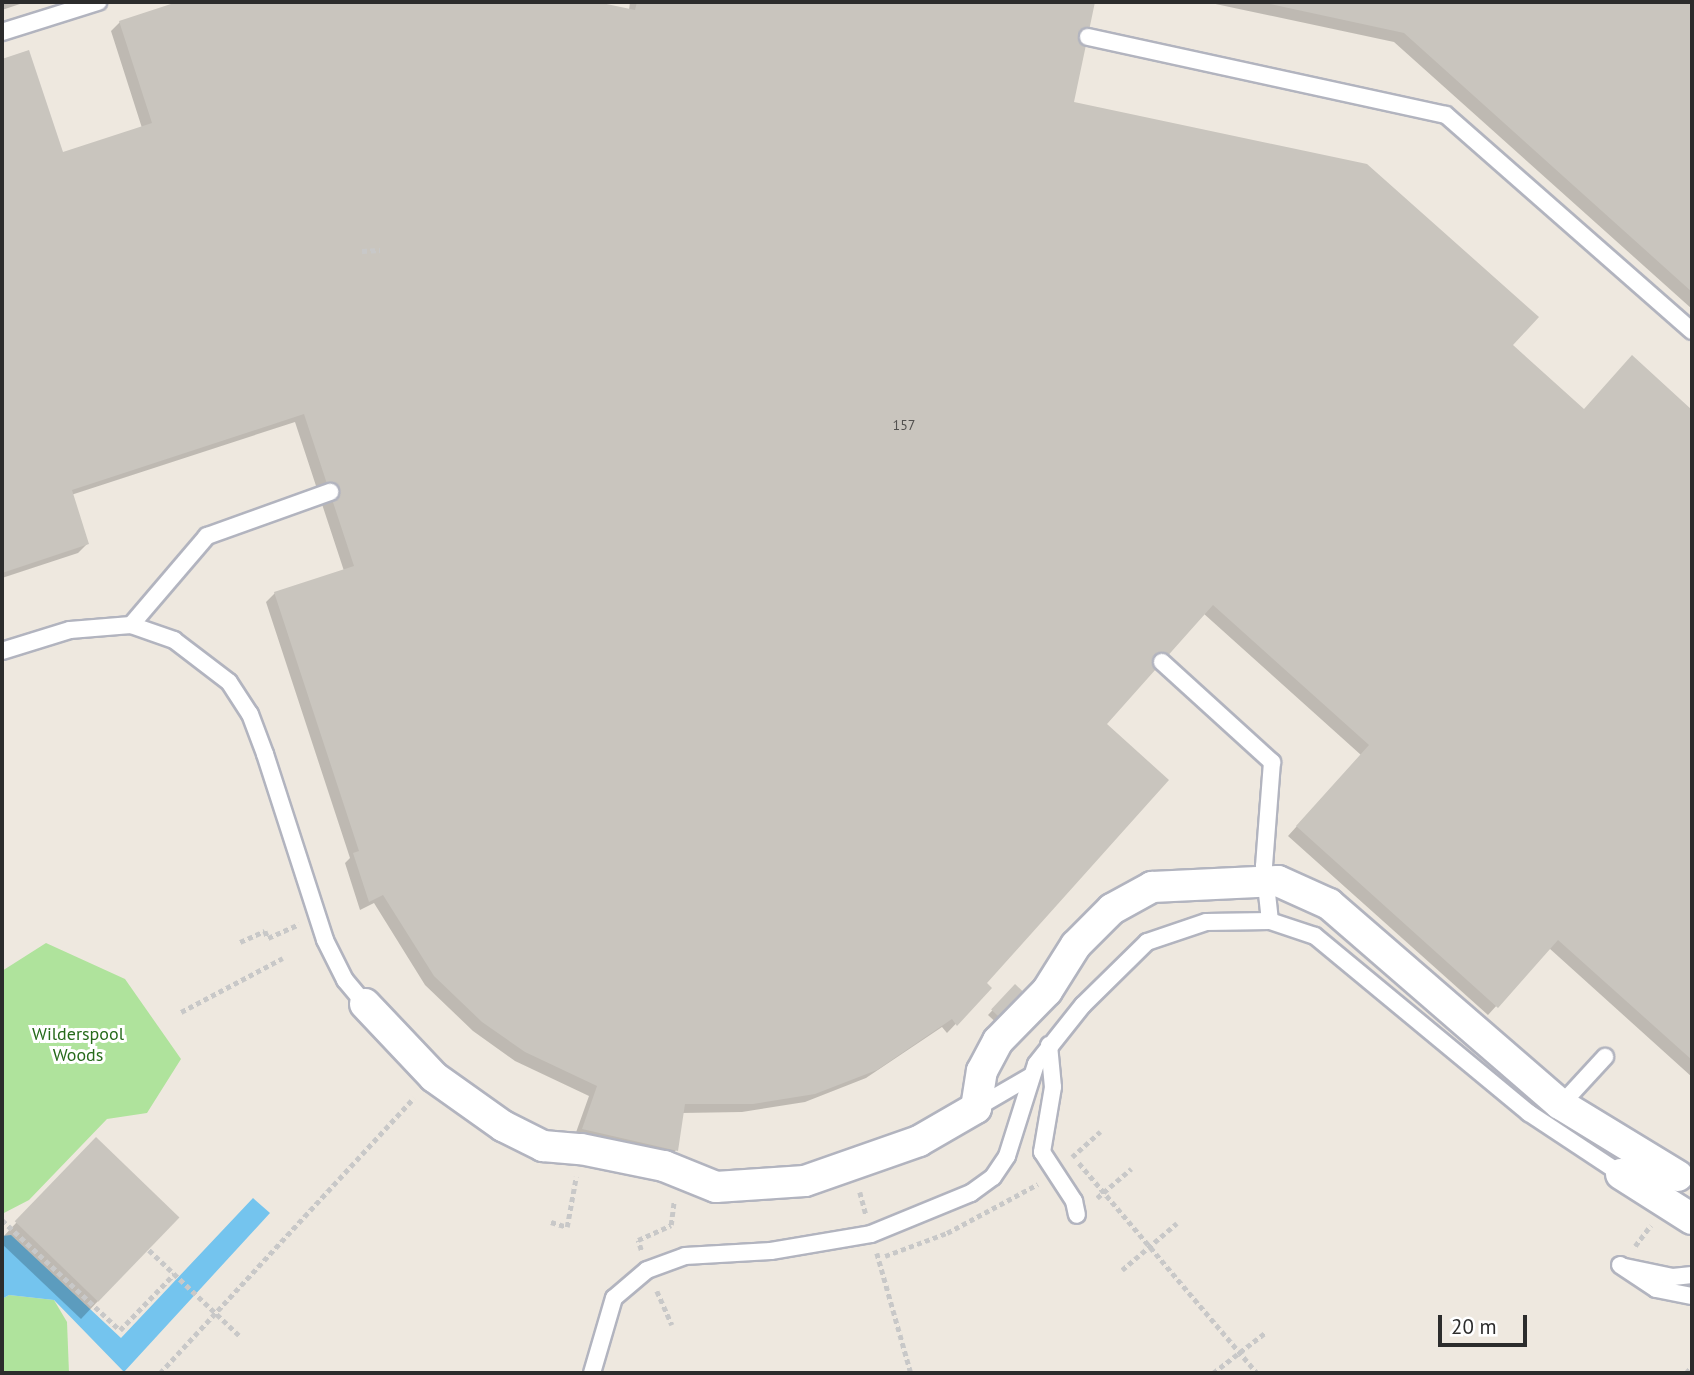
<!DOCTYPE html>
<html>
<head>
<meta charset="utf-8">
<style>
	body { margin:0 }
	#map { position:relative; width:1694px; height:1375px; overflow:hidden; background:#eee8df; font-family:"PT Sans",sans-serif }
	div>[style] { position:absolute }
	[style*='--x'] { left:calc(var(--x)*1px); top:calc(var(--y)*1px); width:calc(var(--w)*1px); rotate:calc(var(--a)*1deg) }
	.green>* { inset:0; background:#afe39c }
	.water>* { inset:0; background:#74c4ee }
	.shadow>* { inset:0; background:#0003 }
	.building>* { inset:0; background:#c9c5be; transform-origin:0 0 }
	.path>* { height:4.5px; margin-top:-2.25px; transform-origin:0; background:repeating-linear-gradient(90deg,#c8c8c8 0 5px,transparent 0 8.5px) }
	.roads { filter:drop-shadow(2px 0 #b2b4bf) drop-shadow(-2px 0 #b2b4bf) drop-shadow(0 2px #b2b4bf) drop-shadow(0 -2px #b2b4bf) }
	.lane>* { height:16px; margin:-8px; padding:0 8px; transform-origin:8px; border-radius:8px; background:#fff }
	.street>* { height:30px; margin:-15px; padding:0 15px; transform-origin:15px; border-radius:15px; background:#fff }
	span { translate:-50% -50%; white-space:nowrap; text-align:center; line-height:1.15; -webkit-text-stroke:6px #fff; paint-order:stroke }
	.number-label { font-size:14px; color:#535250 }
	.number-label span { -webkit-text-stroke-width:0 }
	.park-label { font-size:18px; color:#266a1b }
	.frame { position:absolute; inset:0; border:4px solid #2c2c2c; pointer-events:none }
	.scale { position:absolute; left:1438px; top:1315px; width:89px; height:32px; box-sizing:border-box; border:4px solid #2c2c2c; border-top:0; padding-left:9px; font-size:21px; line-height:24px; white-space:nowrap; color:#2c2c2c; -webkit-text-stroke:5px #fff; paint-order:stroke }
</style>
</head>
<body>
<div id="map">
	<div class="green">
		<i style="clip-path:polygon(46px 943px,125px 979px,181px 1059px,147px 1113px,107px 1119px,29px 1200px,2px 1214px,2px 971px)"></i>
		<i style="clip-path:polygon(9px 1295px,54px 1300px,67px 1322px,69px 1373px,2px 1373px,2px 1299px)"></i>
	</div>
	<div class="water">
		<i style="clip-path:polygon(253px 1198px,270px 1213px,124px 1372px,54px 1300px,9px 1295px,2px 1299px,2px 1236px,11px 1235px,121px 1338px)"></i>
	</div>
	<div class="shadow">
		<i style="clip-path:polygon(2px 2px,26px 2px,2px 10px)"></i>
		<i style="clip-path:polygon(183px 2px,589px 2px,629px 10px,630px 2px,1093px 2px,1072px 104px,1511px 346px,1584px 411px,1632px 358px,1692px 412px,1692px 1077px,1549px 948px,1488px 1015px,1288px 836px,1361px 755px,1203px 613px,1104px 724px,985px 983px,990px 988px,947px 1033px,942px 1027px,866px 1078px,805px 1102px,742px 1112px,682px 1113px,676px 1150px,667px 1160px,574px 1138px,589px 1096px,515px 1061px,473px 1031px,425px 985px,374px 903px,360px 910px,345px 863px,350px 858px,266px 602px,275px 593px,344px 571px,295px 422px,71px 495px,87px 544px,78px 553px,2px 578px,2px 61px,28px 53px,62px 154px,142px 128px,111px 31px,120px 22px)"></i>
		<i style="clip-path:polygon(1206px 2px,1692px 2px,1692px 309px,1394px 42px)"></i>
		<i style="clip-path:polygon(1015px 986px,1002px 1028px,988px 1015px)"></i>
		<i style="clip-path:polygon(77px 1158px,99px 1300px,81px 1319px,2px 1244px,2px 1238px)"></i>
	</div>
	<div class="building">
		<i style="clip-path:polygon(177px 2px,597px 2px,635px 10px,637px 2px,1095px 2px,1074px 102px,1367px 164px,1539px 317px,1513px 345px,1584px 409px,1632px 355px,1692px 410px,1692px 1060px,1558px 940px,1498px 1008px,1296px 826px,1369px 745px,1213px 605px,1107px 724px,1169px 780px,987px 983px,992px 988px,957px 1026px,952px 1019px,877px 1070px,815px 1094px,753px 1104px,685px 1104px,678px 1151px,582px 1129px,597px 1086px,525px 1052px,482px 1022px,434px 976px,383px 895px,369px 902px,353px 853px,359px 851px,274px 592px,354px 566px,304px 414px,72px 490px,89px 544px,2px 573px,2px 59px,29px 50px,63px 152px,152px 123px,119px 21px)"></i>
		<i style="clip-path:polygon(1261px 2px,1692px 2px,1692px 292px,1404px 33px)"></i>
		<i style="left:1015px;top:984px;width:22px;height:35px;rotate:43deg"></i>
		<i style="left:96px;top:1137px;width:116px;height:117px;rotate:44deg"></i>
	</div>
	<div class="path">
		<i style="--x:362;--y:251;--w:18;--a:-3"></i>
		<i style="--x:240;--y:942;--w:27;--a:-24"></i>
		<i style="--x:265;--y:931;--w:8;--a:67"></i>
		<i style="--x:268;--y:938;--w:34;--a:-24"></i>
		<i style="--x:181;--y:1012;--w:115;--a:-27.9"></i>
		<i style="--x:1072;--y:1157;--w:38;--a:-42"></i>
		<i style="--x:1079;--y:1163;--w:275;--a:49.7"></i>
		<i style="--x:860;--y:1192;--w:23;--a:75"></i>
		<i style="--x:1097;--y:1198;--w:45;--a:-40.5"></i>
		<i style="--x:2;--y:1220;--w:161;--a:43"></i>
		<i style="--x:120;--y:1330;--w:78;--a:-46"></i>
		<i style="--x:551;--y:1222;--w:17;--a:17"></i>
		<i style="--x:567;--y:1227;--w:51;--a:-79.8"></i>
		<i style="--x:1635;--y:1246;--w:26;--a:-53"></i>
		<i style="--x:149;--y:1250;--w:127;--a:43.4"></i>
		<i style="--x:641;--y:1250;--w:10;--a:-107"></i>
		<i style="--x:638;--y:1240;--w:36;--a:-24"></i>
		<i style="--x:671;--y:1225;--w:25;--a:-83"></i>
		<i style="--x:877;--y:1253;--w:125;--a:74.2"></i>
		<i style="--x:885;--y:1256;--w:66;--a:-20.4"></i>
		<i style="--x:947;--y:1233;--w:103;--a:-28.3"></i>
		<i style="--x:1122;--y:1270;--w:72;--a:-40.5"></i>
		<i style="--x:657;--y:1291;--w:37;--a:66"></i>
		<i style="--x:160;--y:1373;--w:374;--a:-47.3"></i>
		<i style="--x:1213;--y:1373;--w:67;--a:-37.7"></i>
		<i style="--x:1686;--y:1373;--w:9;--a:-49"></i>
	</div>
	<div class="roads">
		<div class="lane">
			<i style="--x:2;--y:32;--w:101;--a:-17.4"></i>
			<i style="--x:1088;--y:37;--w:366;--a:12.3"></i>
			<i style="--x:1446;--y:115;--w:327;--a:41.3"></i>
			<i style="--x:131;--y:625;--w:117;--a:-49.5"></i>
			<i style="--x:207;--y:536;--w:131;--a:-19.7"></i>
			<i style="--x:2;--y:651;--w:71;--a:-17.2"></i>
			<i style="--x:70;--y:630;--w:61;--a:-4.7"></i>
			<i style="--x:131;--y:625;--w:46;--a:19.2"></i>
			<i style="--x:174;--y:640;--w:69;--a:37.4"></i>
			<i style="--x:229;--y:682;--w:38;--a:57"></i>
			<i style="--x:250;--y:714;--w:43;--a:69.4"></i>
			<i style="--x:265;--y:754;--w:195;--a:72.1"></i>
			<i style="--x:325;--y:940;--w:45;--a:63.4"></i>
			<i style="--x:345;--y:980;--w:31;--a:50"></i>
			<i style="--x:1162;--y:662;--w:149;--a:42.3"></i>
			<i style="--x:1272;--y:762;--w:104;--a:94.4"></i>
			<i style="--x:1264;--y:866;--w:55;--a:83.8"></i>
			<i style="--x:1049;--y:1045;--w:42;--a:84.6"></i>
			<i style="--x:1053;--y:1087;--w:66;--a:99.6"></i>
			<i style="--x:1042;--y:1152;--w:59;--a:56.9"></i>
			<i style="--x:1074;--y:1201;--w:14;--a:78"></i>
			<i style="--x:976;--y:1108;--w:64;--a:-30.2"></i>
			<i style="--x:1557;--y:1109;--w:71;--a:-47.3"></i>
			<i style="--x:1620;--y:1265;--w:43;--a:33.7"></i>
			<i style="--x:1656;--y:1289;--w:37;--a:11"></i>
			<i style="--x:1625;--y:1267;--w:49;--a:11.8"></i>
			<i style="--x:1673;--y:1277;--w:19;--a:-6"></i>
			<i style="--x:592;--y:1373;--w:78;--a:-73.7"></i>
			<i style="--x:614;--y:1298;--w:43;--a:-40.3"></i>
			<i style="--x:647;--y:1270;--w:40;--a:-20.2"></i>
			<i style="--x:685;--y:1256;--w:86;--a:-3.3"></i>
			<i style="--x:771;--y:1251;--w:101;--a:-9.6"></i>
			<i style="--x:871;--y:1234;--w:108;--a:-22.3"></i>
			<i style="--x:971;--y:1193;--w:27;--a:-36"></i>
			<i style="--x:993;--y:1177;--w:25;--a:-56"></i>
			<i style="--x:1007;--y:1156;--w:96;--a:-72.5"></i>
			<i style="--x:1036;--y:1064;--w:75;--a:-51.5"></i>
			<i style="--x:1083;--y:1005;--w:90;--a:-44.5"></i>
			<i style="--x:1147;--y:942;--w:62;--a:-18.7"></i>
			<i style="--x:1206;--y:922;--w:64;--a:-0.9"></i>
			<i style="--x:1270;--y:921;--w:47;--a:18.4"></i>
			<i style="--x:1315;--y:936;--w:278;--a:39.6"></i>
			<i style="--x:1529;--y:1113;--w:110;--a:33.5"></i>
		</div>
		<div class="street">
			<i style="--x:365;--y:1004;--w:100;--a:46.6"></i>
			<i style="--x:434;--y:1077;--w:85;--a:35.4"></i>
			<i style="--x:503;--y:1126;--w:45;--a:26.6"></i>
			<i style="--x:543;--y:1146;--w:38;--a:5"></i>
			<i style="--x:581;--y:1149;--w:85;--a:11.6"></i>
			<i style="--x:664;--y:1166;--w:56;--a:22"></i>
			<i style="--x:716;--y:1187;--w:89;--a:-3.9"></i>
			<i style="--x:805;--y:1181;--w:121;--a:-19.3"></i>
			<i style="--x:919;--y:1141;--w:66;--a:-30.1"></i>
			<i style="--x:976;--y:1108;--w:37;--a:-81"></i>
			<i style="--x:982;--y:1071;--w:34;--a:-62"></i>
			<i style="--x:998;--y:1041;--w:70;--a:-45.6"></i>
			<i style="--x:1047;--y:991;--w:54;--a:-57.8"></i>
			<i style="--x:1076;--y:945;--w:51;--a:-45"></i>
			<i style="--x:1112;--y:909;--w:46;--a:-28.8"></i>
			<i style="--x:1152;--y:887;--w:126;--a:-2.7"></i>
			<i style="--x:1278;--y:881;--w:56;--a:24.3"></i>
			<i style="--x:1329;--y:904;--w:306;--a:40.9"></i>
			<i style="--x:1560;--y:1104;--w:138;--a:31.4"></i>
			<i style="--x:1621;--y:1174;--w:84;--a:32.4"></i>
		</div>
	</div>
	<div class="number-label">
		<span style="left:904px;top:425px">157</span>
	</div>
	<div class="park-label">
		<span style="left:78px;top:1045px">Wilderspool<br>Woods</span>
	</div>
	<div class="frame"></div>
	<div class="scale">20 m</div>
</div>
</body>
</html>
